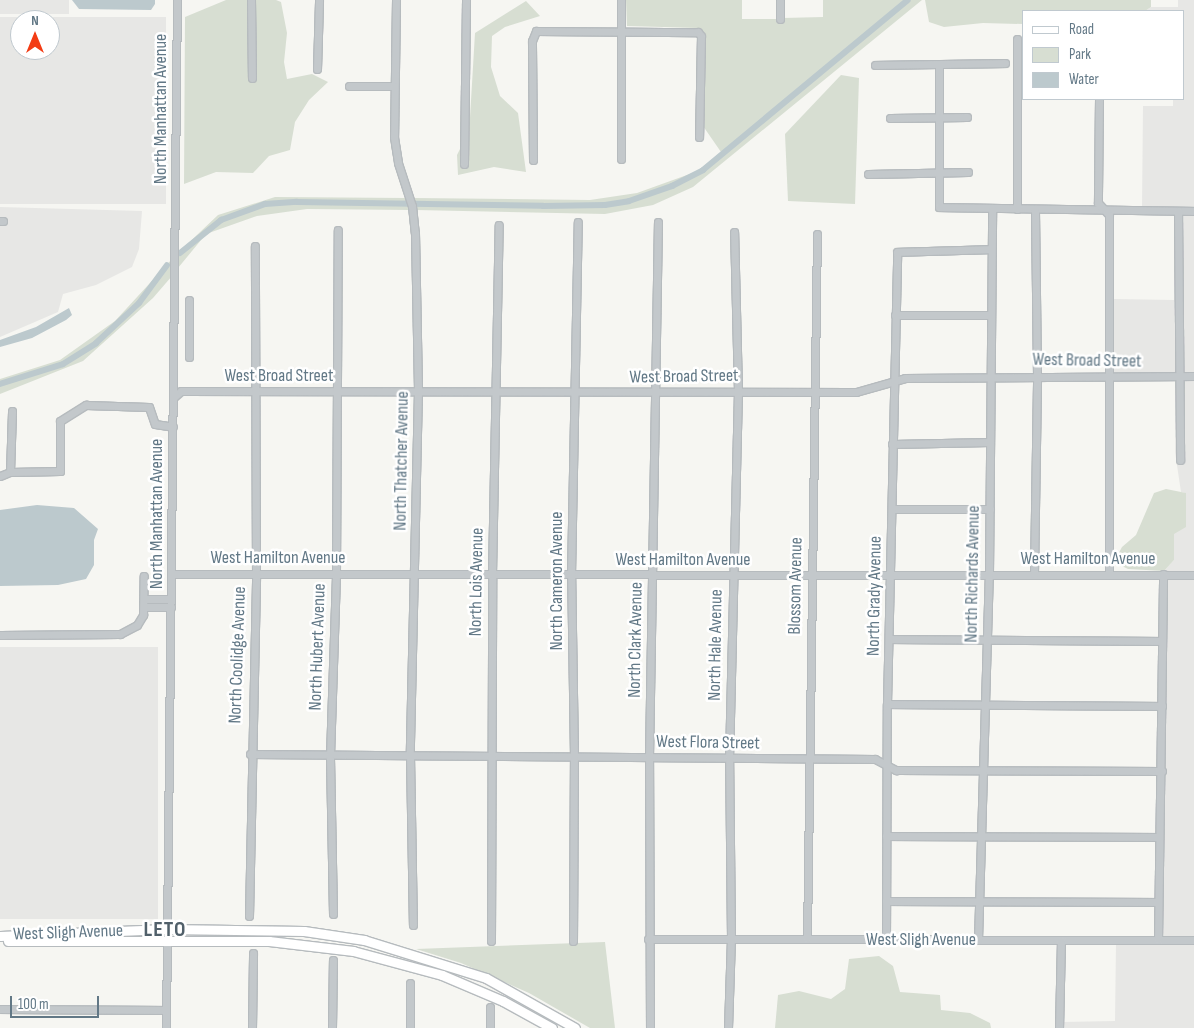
<!DOCTYPE html>
<html>
<head>
<meta charset="utf-8">
<style>
	body { margin:0 }
	#map { position:relative; width:1194px; height:1028px; overflow:hidden; background:#f6f6f2; font-family:"Sofia Sans Condensed",sans-serif }
	div>[style] { position:absolute }
	[style*='--x'] { left:calc(var(--x)*1px); top:calc(var(--y)*1px); width:calc(var(--w)*1px); rotate:calc(var(--a)*1deg) }
	.built>* { inset:0; background:#e7e7e5; transform-origin:0 0 }
	.green>* { inset:0; background:#d7ded2 }
	.water>* { inset:0; background:#bcc9cd }
	.canal>* { height:6px; margin:-3px; padding:0 3px; transform-origin:3px; border-radius:3px; background:#bcc9cd }
	.roads { filter:drop-shadow(1px 0 #b6bbbe) drop-shadow(-1px 0 #b6bbbe) drop-shadow(0 1px #b6bbbe) drop-shadow(0 -1px #b6bbbe) }
	.minor>* { height:7px; margin:-3.5px; padding:0 3.5px; transform-origin:3.5px; border-radius:3.5px; background:#c3c8cb }
	.major>* { height:9px; margin:-4.5px; padding:0 4.5px; transform-origin:4.5px; border-radius:4.5px; background:#fff }
	span { translate:-50% -50%; white-space:nowrap; text-align:center; line-height:1.15; -webkit-text-stroke:5px #fff; paint-order:stroke }
	.street-label { font-size:18px; color:#627886 }
	.district-label { font-size:22px; color:#51606a; font-weight:700; letter-spacing:1px }
	.legend { position:absolute; left:1022px; top:10px; width:162px; height:90px; box-sizing:border-box; background:#fff; border:1px solid #c0c9cf; margin:0; padding:6px 9px; list-style:none; font-size:15px; color:#627886 }
	.legend li { display:flex; align-items:center; gap:10px; height:25px }
	.legend b { width:25px; border:1px solid #c0c9cf }
	.north { position:absolute; left:10px; top:10px; width:50px; height:50px; box-sizing:border-box; background:#fff; border:1px solid #c0c9cf; border-radius:50%; rotate:0deg; font-size:14px; font-weight:700; line-height:20px; text-align:center; color:#627886 }
	.north::after { content:''; display:block; margin:auto; width:18px; height:22px; background:#f33c14; clip-path:polygon(50% 0,100% 100%,50% 72%,0 100%) }
	.scale { position:absolute; left:10px; top:996px; width:89px; height:22px; box-sizing:border-box; border:2px solid #627886; border-top:0; padding-left:6px; font-size:15px; line-height:18px; white-space:nowrap; color:#627886; -webkit-text-stroke:4px #fff; paint-order:stroke }
</style>
</head>
<body>
<div id="map">
	<div class="built">
		<i style="left:0;top:0;width:69px;height:14px"></i>
		<i style="clip-path:polygon(1178px 0,1194px 0,1194px 208px,1142px 207px,1143px 106px,1173px 106px,1173px 99px,1183px 99px,1183px 11px,1145px 11px,1151px 7px,1178px 7px)"></i>
		<i style="clip-path:polygon(evenodd,0 17px,166px 17px,166px 204px,0 204px,0 17px,20px 20px,50px 20px,50px 50px,20px 50px,20px 20px)"></i>
		<i style="clip-path:polygon(0 207px,142px 211px,139px 249px,132px 267px,96px 285px,63px 294px,58px 312px,0 337px,0 224px,6px 224px,6px 218px,0 217px)"></i>
		<i style="clip-path:polygon(1175px 215px,1176px 373px,1113px 373px,1113px 299px,1174px 300px)"></i>
		<i style="left:1181px;top:215px;width:13px;height:158px"></i>
		<i style="clip-path:polygon(1175px 380px,1177px 464px,1183px 464px,1182px 380px,1194px 380px,1194px 571px,1164px 571px,1174px 560px,1174px 534px,1185px 493px,1181px 492px,1175px 452px)"></i>
		<i style="clip-path:polygon(1166px 578px,1194px 578px,1194px 937px,1161px 936px)"></i>
		<i style="left:0;top:647px;width:158px;height:272px"></i>
		<i style="clip-path:polygon(1116px 943px,1194px 944px,1194px 1028px,1062px 1028px,1062px 1022px,1115px 1021px)"></i>
	</div>
	<div class="green">
		<i style="clip-path:polygon(226px 0,248px 0,249px 81px,255px 81px,254px 0,276px 0,281px 2px,287px 33px,284px 62px,287px 79px,312px 74px,328px 82px,309px 100px,295px 122px,290px 150px,269px 156px,253px 173px,216px 172px,184px 184px,185px 17px)"></i>
		<i style="clip-path:polygon(626px 0,742px 0,742px 19px,777px 19px,777px 23px,783px 23px,783px 18px,823px 17px,823px 0,922px 0,693px 187px,653px 205px,605px 214px,416px 210px,414px 198px,590px 200px,637px 193px,698px 171px,721px 152px,703px 126px,704px 33px,698px 28px,627px 26px)"></i>
		<i style="clip-path:polygon(925px 0,1151px 0,1151px 7px,1145px 11px,1023px 11px,1023px 24px,983px 23px,944px 27px,929px 22px)"></i>
		<i style="clip-path:polygon(526px 1px,540px 16px,505px 27px,492px 36px,491px 67px,500px 96px,518px 113px,526px 172px,494px 167px,458px 175px,457px 155px,461px 147px,461px 167px,467px 168px,475px 33px)"></i>
		<i style="clip-path:polygon(841px 75px,859px 78px,855px 204px,788px 201px,785px 134px)"></i>
		<i style="clip-path:polygon(275px 197px,407px 198px,410px 210px,307px 209px,257px 216px,206px 234px,178px 268px,178px 253px,218px 215px)"></i>
		<i style="clip-path:polygon(172px 259px,172px 276px,153px 298px,83px 361px,0 394px,0 379px,60px 360px,115px 321px)"></i>
		<i style="clip-path:polygon(1166px 489px,1186px 493px,1186px 527px,1174px 534px,1174px 560px,1164px 571px,1128px 569px,1114px 562px,1122px 547px,1136px 535px,1154px 493px)"></i>
		<i style="clip-path:polygon(605px 942px,615px 1028px,590px 1028px,529px 993px,461px 963px,416px 949px)"></i>
		<i style="clip-path:polygon(879px 956px,893px 966px,900px 992px,940px 995px,941px 1010px,970px 1013px,990px 1023px,991px 1028px,775px 1028px,778px 995px,799px 991px,831px 999px,845px 989px,849px 959px)"></i>
	</div>
	<div class="water">
		<i style="clip-path:polygon(72px 0,155px 0,155px 4px,151px 10px,79px 9px)"></i>
		<i style="clip-path:polygon(69px 308px,72px 315px,66px 320px,32px 338px,0 347px,0 340px,36px 327px)"></i>
		<i style="clip-path:polygon(37px 505px,74px 508px,98px 529px,94px 540px,94px 565px,86px 579px,58px 585px,0 586px,0 510px)"></i>
	</div>
	<div class="canal">
		<i style="--x:180;--y:253;--w:53;--a:-38.8"></i>
		<i style="--x:221;--y:220;--w:47;--a:-20"></i>
		<i style="--x:265;--y:204;--w:32;--a:-4"></i>
		<i style="--x:297;--y:202;--w:246;--a:0.9"></i>
		<i style="--x:543;--y:206;--w:62;--a:-0.9"></i>
		<i style="--x:605;--y:205;--w:24;--a:-9"></i>
		<i style="--x:629;--y:201;--w:46;--a:-19.2"></i>
		<i style="--x:672;--y:186;--w:35;--a:-27"></i>
		<i style="--x:703;--y:170;--w:266;--a:-39.7"></i>
		<i style="--x:0;--y:384;--w:66;--a:-17.6"></i>
		<i style="--x:63;--y:364;--w:39;--a:-32"></i>
		<i style="--x:96;--y:343;--w:59;--a:-42.9"></i>
		<i style="--x:139;--y:303;--w:47;--a:-53.6"></i>
	</div>
	<div class="roads">
		<div class="minor">
			<i style="--x:251;--y:0;--w:78;--a:89.3"></i>
			<i style="--x:396;--y:0;--w:137;--a:90.8"></i>
			<i style="--x:394;--y:137;--w:26;--a:81"></i>
			<i style="--x:398;--y:163;--w:45;--a:72"></i>
			<i style="--x:412;--y:206;--w:27;--a:84"></i>
			<i style="--x:415;--y:233;--w:157;--a:88.9"></i>
			<i style="--x:418;--y:390;--w:366;--a:91.3"></i>
			<i style="--x:410;--y:756;--w:169;--a:89"></i>
			<i style="--x:780;--y:19;--w:19;--a:-90"></i>
			<i style="--x:875;--y:65;--w:130;--a:-0.9"></i>
			<i style="--x:939;--y:65;--w:142;--a:90"></i>
			<i style="--x:939;--y:207;--w:255;--a:0.9"></i>
			<i style="--x:317;--y:69;--w:69;--a:-88.3"></i>
			<i style="--x:349;--y:86;--w:45;--a:0"></i>
			<i style="--x:1099;--y:99;--w:104;--a:90.6"></i>
			<i style="--x:1098;--y:203;--w:16;--a:47"></i>
			<i style="--x:1109;--y:215;--w:358;--a:90"></i>
			<i style="--x:890;--y:118;--w:77;--a:-0.7"></i>
			<i style="--x:621;--y:159;--w:159;--a:-90"></i>
			<i style="--x:533;--y:160;--w:119;--a:-90.5"></i>
			<i style="--x:532;--y:41;--w:11;--a:-68"></i>
			<i style="--x:536;--y:31;--w:162;--a:0.4"></i>
			<i style="--x:698;--y:32;--w:5;--a:53"></i>
			<i style="--x:701;--y:36;--w:101;--a:91.1"></i>
			<i style="--x:464;--y:164;--w:164;--a:-89.3"></i>
			<i style="--x:868;--y:174;--w:100;--a:-1.1"></i>
			<i style="--x:1017;--y:209;--w:170;--a:-90"></i>
			<i style="--x:1178;--y:211;--w:249;--a:89.5"></i>
			<i style="--x:0;--y:221;--w:3;--a:0"></i>
			<i style="--x:895;--y:315;--w:95;--a:0"></i>
			<i style="--x:189;--y:357;--w:57;--a:-90"></i>
			<i style="--x:174;--y:397;--w:9;--a:-41"></i>
			<i style="--x:181;--y:391;--w:675;--a:0.08"></i>
			<i style="--x:856;--y:392;--w:51;--a:-15.9"></i>
			<i style="--x:905;--y:378;--w:289;--a:-0.4"></i>
			<i style="--x:892;--y:444;--w:98;--a:-1.2"></i>
			<i style="--x:10;--y:472;--w:61;--a:-88.1"></i>
			<i style="--x:0;--y:476;--w:11;--a:-22"></i>
			<i style="--x:10;--y:472;--w:50;--a:-1.1"></i>
			<i style="--x:60;--y:471;--w:50;--a:-90"></i>
			<i style="--x:60;--y:421;--w:31;--a:-32"></i>
			<i style="--x:86;--y:405;--w:63;--a:1.8"></i>
			<i style="--x:149;--y:407;--w:18;--a:71"></i>
			<i style="--x:155;--y:424;--w:18;--a:9"></i>
			<i style="--x:892;--y:509;--w:98;--a:0"></i>
			<i style="--x:172;--y:574;--w:1022;--a:0.06"></i>
			<i style="--x:1034;--y:574;--w:199;--a:-89.1"></i>
			<i style="--x:1037;--y:375;--w:166;--a:-90.7"></i>
			<i style="--x:145;--y:599;--w:26;--a:0"></i>
			<i style="--x:145;--y:607;--w:26;--a:0"></i>
			<i style="--x:0;--y:635;--w:120;--a:-0.5"></i>
			<i style="--x:120;--y:634;--w:19;--a:-28"></i>
			<i style="--x:137;--y:625;--w:12;--a:-59"></i>
			<i style="--x:143;--y:615;--w:39;--a:-89"></i>
			<i style="--x:890;--y:639;--w:271;--a:0.4"></i>
			<i style="--x:887;--y:704;--w:275;--a:0.4"></i>
			<i style="--x:250;--y:754;--w:625;--a:0.46"></i>
			<i style="--x:875;--y:759;--w:24;--a:28"></i>
			<i style="--x:896;--y:770;--w:266;--a:0.2"></i>
			<i style="--x:886;--y:836;--w:272;--a:0.2"></i>
			<i style="--x:886;--y:901;--w:272;--a:0.2"></i>
			<i style="--x:333;--y:914;--w:158;--a:-91.1"></i>
			<i style="--x:330;--y:756;--w:184;--a:-88.1"></i>
			<i style="--x:336;--y:572;--w:342;--a:-89.7"></i>
			<i style="--x:249;--y:916;--w:343;--a:-88.8"></i>
			<i style="--x:256;--y:573;--w:327;--a:-90.2"></i>
			<i style="--x:648;--y:939;--w:546;--a:0.1"></i>
			<i style="--x:807;--y:939;--w:705;--a:-89.19"></i>
			<i style="--x:886;--y:940;--w:236;--a:-89.8"></i>
			<i style="--x:887;--y:704;--w:452;--a:-88.7"></i>
			<i style="--x:897;--y:252;--w:94;--a:-1.8"></i>
			<i style="--x:978;--y:940;--w:367;--a:-88.3"></i>
			<i style="--x:989;--y:573;--w:364;--a:-89.5"></i>
			<i style="--x:1158;--y:940;--w:366;--a:-89.2"></i>
			<i style="--x:491;--y:941;--w:367;--a:-89.8"></i>
			<i style="--x:492;--y:574;--w:349;--a:-88.9"></i>
			<i style="--x:573;--y:941;--w:185;--a:-89.7"></i>
			<i style="--x:574;--y:756;--w:181;--a:-90.9"></i>
			<i style="--x:571;--y:575;--w:353;--a:-88.9"></i>
			<i style="--x:410;--y:983;--w:45;--a:90"></i>
			<i style="--x:0;--y:1009;--w:166;--a:0.3"></i>
			<i style="--x:166;--y:1028;--w:1028;--a:-89.39"></i>
			<i style="--x:252;--y:1028;--w:75;--a:-89.2"></i>
			<i style="--x:332;--y:1028;--w:68;--a:-89.2"></i>
			<i style="--x:490;--y:1028;--w:21;--a:-90"></i>
			<i style="--x:650;--y:1028;--w:271;--a:-90.2"></i>
			<i style="--x:649;--y:757;--w:535;--a:-89.04"></i>
			<i style="--x:728;--y:1028;--w:90;--a:-88.1"></i>
			<i style="--x:731;--y:938;--w:179;--a:-90.6"></i>
			<i style="--x:729;--y:759;--w:368;--a:-88.6"></i>
			<i style="--x:738;--y:391;--w:159;--a:-91.4"></i>
			<i style="--x:1059;--y:1028;--w:88;--a:-88.7"></i>
		</div>
		<div class="major">
			<i style="--x:0;--y:936;--w:166;--a:-2.4"></i>
			<i style="--x:166;--y:929;--w:138;--a:0.8"></i>
			<i style="--x:304;--y:931;--w:61;--a:8.5"></i>
			<i style="--x:364;--y:940;--w:128;--a:17.3"></i>
			<i style="--x:486;--y:978;--w:102;--a:29.3"></i>
			<i style="--x:8;--y:941;--w:261;--a:0"></i>
			<i style="--x:269;--y:941;--w:85;--a:6.8"></i>
			<i style="--x:353;--y:951;--w:92;--a:15.1"></i>
			<i style="--x:442;--y:975;--w:66;--a:23.1"></i>
			<i style="--x:503;--y:1001;--w:56;--a:28.9"></i>
		</div>
	</div>
	<div class="street-label">
		<span style="left:161px;top:109px;rotate:-90deg">North Manhattan Avenue</span>
		<span style="left:1087px;top:361px;rotate:1deg">West Broad Street</span>
		<span style="left:279px;top:376px">West Broad Street</span>
		<span style="left:684px;top:377px;rotate:-1deg">West Broad Street</span>
		<span style="left:402px;top:461px;rotate:-89deg">North Thatcher Avenue</span>
		<span style="left:157px;top:514px;rotate:-90deg">North Manhattan Avenue</span>
		<span style="left:278px;top:558px">West Hamilton Avenue</span>
		<span style="left:1088px;top:559px">West Hamilton Avenue</span>
		<span style="left:683px;top:560px">West Hamilton Avenue</span>
		<span style="left:973px;top:574px;rotate:-89deg">North Richards Avenue</span>
		<span style="left:557px;top:581px;rotate:-90deg">North Cameron Avenue</span>
		<span style="left:477px;top:582px;rotate:-89deg">North Lois Avenue</span>
		<span style="left:796px;top:586px;rotate:-89deg">Blossom Avenue</span>
		<span style="left:875px;top:596px;rotate:-89deg">North Grady Avenue</span>
		<span style="left:636px;top:640px;rotate:-89deg">North Clark Avenue</span>
		<span style="left:716px;top:645px;rotate:-89deg">North Hale Avenue</span>
		<span style="left:318px;top:647px;rotate:-88deg">North Hubert Avenue</span>
		<span style="left:238px;top:655px;rotate:-88deg">North Coolidge Avenue</span>
		<span style="left:708px;top:743px;rotate:1deg">West Flora Street</span>
		<span style="left:68px;top:933px;rotate:-2deg">West Sligh Avenue</span>
		<span style="left:921px;top:940px">West Sligh Avenue</span>
	</div>
	<div class="district-label">
		<span style="left:165px;top:930px">LETO</span>
	</div>
	<ul class="legend">
	<li><b style="height:6px;background:#fff"></b>Road</li>
	<li><b style="height:14px;background:#d7ded2"></b>Park</li>
	<li><b style="height:14px;background:#bcc9cd"></b>Water</li>
	</ul>
	<div class="north">N</div>
	<div class="scale">100 m</div>
</div>
</body>
</html>
